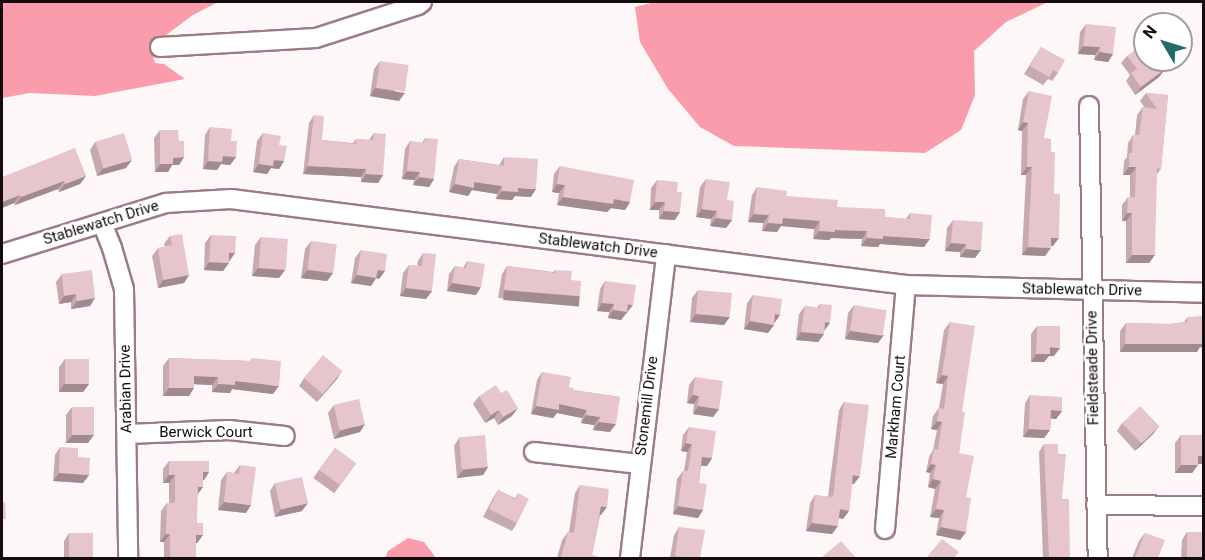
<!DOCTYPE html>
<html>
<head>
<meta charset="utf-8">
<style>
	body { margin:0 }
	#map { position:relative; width:1205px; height:560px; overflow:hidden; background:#fef7f8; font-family:Roboto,sans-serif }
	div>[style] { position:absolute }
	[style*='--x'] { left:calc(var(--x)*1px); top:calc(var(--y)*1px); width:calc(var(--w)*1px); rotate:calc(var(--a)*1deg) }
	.forest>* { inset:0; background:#fb9cad }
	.roads { filter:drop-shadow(2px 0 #9b7d81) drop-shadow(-2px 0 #9b7d81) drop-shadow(0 2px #9b7d81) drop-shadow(0 -2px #9b7d81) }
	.minor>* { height:18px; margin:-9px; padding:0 9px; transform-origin:9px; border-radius:9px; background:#fff }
	.wall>* { inset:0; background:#c7aaaf; transform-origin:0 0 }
	.shaded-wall>* { inset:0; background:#a28b8e; transform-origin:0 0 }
	.building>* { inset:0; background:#e7c6cb; transform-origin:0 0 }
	span { translate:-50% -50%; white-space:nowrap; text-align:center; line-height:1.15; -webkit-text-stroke:5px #fff; paint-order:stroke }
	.street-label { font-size:15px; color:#160b0d }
	.frame { position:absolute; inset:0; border:3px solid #160b0d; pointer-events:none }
	.north { position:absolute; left:1133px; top:12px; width:60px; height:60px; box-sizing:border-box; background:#fff; border:2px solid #a29d9e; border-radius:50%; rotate:308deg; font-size:16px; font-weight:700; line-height:24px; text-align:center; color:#160b0d }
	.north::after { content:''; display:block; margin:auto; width:21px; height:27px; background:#226c67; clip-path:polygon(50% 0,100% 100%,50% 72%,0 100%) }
</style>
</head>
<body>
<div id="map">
	<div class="forest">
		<i style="clip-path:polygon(2px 2px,218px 2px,193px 15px,150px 47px,155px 63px,164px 64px,185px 79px,95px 96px,30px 93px,2px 98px)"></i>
		<i style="clip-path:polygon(655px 2px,1048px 2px,1006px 22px,974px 51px,975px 95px,961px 130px,925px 153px,734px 146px,700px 127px,668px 89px,640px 42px,635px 7px)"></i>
		<i style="clip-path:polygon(408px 538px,424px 542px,436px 558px,385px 558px,388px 551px)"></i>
	</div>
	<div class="roads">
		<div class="minor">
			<i style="--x:160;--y:47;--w:156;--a:-3.3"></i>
			<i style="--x:316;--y:38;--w:107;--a:-17.9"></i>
			<i style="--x:418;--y:5;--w:5;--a:-37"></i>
			<i style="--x:1089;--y:106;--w:452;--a:88.9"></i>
			<i style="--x:102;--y:223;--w:27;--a:68"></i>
			<i style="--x:112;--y:248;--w:43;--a:73.7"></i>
			<i style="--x:124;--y:289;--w:269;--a:89.1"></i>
			<i style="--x:2;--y:254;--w:172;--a:-17.3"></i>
			<i style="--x:166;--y:203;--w:65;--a:-3.5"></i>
			<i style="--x:231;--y:199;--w:680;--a:7.26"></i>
			<i style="--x:906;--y:285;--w:298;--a:1.5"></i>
			<i style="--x:127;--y:434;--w:102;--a:-2.2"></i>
			<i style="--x:229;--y:430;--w:56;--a:6.1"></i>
			<i style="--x:534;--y:452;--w:106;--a:6.5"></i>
			<i style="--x:1096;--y:505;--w:108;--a:0.5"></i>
			<i style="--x:885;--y:529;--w:245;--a:-85.1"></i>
			<i style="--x:630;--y:558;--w:306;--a:-83.2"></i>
		</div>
	</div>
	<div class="wall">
		<i style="clip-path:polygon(1086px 24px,1113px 54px,1108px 62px,1094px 60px,1095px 55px,1078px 54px,1080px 32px)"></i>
		<i style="clip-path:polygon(1041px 47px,1058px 73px,1052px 81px,1048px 79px,1043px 85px,1024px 74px)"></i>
		<i style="clip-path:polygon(1127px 56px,1165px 69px,1159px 77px,1135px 95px,1126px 81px,1130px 75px,1121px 63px)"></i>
		<i style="clip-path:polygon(380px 61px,399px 101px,370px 96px,374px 69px)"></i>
		<i style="clip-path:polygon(1029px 91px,1044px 138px,1053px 246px,1051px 246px,1045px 256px,1022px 255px,1026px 175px,1021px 175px,1022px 131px,1018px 130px,1023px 99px)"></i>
		<i style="clip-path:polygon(1146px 93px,1168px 95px,1161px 169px,1157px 174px,1149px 263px,1126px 263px,1126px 221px,1122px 221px,1122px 205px,1128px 197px,1130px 197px,1130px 175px,1123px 175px,1124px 161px,1127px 157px,1128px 143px,1133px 135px,1135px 135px,1137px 115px,1143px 107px,1145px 108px,1140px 101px)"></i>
		<i style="clip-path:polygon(314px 115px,322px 140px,353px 143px,356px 139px,369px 140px,374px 133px,383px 175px,378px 183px,361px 182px,361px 177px,303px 174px,309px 123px)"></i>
		<i style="clip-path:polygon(210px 127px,231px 141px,236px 157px,230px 165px,221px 164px,217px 170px,203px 169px,205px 135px)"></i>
		<i style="clip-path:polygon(160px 130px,179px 141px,184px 157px,179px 165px,172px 165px,168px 172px,155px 172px,154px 138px)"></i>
		<i style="clip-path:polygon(263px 133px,279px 145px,284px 161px,279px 169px,271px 168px,267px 174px,253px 172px,257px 141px)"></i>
		<i style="clip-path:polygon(425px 138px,434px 179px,429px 187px,413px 185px,414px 180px,402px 179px,405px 149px,410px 141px,422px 143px)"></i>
		<i style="clip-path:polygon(95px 142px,126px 168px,97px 176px,90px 150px)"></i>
		<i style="clip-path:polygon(504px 157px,531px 197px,515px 196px,512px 200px,496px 199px,497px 194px,472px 190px,468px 196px,449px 192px,454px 167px,459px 159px,499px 165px)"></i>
		<i style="clip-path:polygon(560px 166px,630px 202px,625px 210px,611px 208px,607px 212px,557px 205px,559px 193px,552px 192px,554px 174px)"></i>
		<i style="clip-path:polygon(86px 176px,80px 184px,59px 192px,58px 189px,15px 205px,14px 203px,2px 208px,2px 177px)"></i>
		<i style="clip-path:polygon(706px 179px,727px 200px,732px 220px,726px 228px,710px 226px,711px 219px,696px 217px,700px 187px)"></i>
		<i style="clip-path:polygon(657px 180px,677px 192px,675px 220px,659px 219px,659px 210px,650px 210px,651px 188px)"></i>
		<i style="clip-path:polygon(757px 187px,786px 196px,885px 217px,906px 219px,910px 213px,924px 247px,880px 244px,878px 247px,861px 246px,862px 239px,831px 238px,829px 240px,813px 239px,814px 229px,781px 226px,777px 232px,762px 231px,763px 223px,748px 222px,752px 195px)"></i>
		<i style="clip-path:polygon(953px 220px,975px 258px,960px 257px,960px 252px,945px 251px,947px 228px)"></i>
		<i style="clip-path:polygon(211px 235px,235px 253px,223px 271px,204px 270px,205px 243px)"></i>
		<i style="clip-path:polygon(170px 236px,189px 275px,184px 283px,158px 288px,152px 256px,158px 248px,165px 247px,164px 244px)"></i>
		<i style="clip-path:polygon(261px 237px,285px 270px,279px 278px,252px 276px,255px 245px)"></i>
		<i style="clip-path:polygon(311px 241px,333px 273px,327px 281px,301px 278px,305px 249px)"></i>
		<i style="clip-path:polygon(361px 250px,385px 271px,379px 279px,376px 278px,371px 286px,351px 283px,355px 258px)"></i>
		<i style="clip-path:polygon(423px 253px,432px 291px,426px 299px,400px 296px,403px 273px,409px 265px,417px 266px,418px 261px)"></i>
		<i style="clip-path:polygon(467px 261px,476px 295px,447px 291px,449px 274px,455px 266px,463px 268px)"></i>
		<i style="clip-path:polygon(507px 266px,553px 272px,555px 270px,580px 296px,575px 304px,498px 298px,502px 274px)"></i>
		<i style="clip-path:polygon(62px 274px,95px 298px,90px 306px,71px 309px,71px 302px,59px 304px,56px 282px)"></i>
		<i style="clip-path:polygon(605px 281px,628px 313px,626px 312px,621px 320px,608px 318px,609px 312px,597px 311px,600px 289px)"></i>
		<i style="clip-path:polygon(698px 290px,724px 325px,690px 322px,692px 298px)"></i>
		<i style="clip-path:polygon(753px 295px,780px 315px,768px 333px,744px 329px,747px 303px)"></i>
		<i style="clip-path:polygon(820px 304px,830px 323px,824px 330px,824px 334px,818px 342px,796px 340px,799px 314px,805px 306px,817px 308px)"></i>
		<i style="clip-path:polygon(854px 305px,878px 343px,845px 339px,848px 313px)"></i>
		<i style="clip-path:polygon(1188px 317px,1203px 319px,1203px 348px,1200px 347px,1197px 352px,1120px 352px,1120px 331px,1126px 323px,1169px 324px,1184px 322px)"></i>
		<i style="clip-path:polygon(950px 322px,962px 412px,959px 453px,966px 497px,966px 532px,960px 540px,936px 535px,939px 518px,930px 517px,935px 489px,928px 487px,930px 473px,926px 472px,929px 457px,933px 450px,937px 430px,931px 429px,933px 416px,939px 408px,943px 384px,936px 383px,944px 330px)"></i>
		<i style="clip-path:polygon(1037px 326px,1054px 356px,1049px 356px,1044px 362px,1031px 362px,1031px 334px)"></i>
		<i style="clip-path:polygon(169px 358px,250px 361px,252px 358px,273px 394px,232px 389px,230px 393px,212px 392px,212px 385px,194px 384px,189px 396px,163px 396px,163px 366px)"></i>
		<i style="clip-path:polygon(65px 359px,89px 384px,83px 392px,59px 392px,59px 367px)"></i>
		<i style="clip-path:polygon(342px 371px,317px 402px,299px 386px,304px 378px)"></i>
		<i style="clip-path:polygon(542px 372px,573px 390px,620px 397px,610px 432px,593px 430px,594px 425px,581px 423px,582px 418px,557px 413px,553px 418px,531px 414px,537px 380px)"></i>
		<i style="clip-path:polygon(695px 377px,719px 409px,713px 417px,693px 414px,694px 404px,687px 403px,689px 385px)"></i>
		<i style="clip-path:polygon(1030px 395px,1062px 411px,1056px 419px,1051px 418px,1050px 430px,1044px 438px,1023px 437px,1025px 403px)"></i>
		<i style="clip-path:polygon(479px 396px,512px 416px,498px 425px,494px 418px,485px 423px,473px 404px)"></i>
		<i style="clip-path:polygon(844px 402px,854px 484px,852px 484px,849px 511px,843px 519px,839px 518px,832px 534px,806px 531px,810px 503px,815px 495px,828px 497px,839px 410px)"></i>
		<i style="clip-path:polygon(334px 405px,360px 432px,334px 439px,328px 413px)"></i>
		<i style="clip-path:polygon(72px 407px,88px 443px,66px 443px,66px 415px)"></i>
		<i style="clip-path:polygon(1122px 423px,1159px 426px,1153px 434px,1135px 451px,1117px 431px)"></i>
		<i style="clip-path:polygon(689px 427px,712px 458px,707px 466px,701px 466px,699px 483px,703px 510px,698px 518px,673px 514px,677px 479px,683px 471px,684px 471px,687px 452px,681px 451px,683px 435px)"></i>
		<i style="clip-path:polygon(1181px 435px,1198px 464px,1192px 473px,1175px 473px,1175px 443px)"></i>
		<i style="clip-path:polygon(459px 438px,488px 467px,483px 475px,457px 478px,454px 446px)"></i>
		<i style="clip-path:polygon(1044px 444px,1058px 454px,1062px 499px,1070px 558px,1043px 558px,1039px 452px)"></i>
		<i style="clip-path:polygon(60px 447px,78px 457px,89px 475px,83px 483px,53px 481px,55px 455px)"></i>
		<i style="left:335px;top:448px;width:26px;height:37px;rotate:36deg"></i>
		<i style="clip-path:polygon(169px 461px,209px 472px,204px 480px,203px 480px,203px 487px,197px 495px,197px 523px,203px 535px,197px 543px,196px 543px,196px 558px,164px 558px,164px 542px,160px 542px,161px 511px,167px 503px,169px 503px,169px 483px,163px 483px,163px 469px)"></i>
		<i style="clip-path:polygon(240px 465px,246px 513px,218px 510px,221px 480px,227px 472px,234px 473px)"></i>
		<i style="clip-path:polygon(275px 483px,302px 511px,275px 517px,270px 491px)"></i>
		<i style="clip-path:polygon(580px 485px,601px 515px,600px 515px,592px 555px,599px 558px,557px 558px,562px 540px,568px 532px,569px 532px,575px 493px)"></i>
		<i style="clip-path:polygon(498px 490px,515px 498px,518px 493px,517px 523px,512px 531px,483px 517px,493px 498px)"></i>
		<i style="clip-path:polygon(679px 527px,700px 558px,670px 558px,674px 535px)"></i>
		<i style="clip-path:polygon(1187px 532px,1203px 558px,1181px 558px,1182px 540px)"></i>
		<i style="clip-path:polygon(69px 533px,92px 558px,64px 558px,64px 541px)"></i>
		<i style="clip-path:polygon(1145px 533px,1158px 558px,1132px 558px,1139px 541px)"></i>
	</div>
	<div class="shaded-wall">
		<i style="clip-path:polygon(1083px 46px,1100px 47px,1095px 55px,1078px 54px)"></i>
		<i style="clip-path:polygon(1100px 52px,1113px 54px,1108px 62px,1094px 60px)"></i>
		<i style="clip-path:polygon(1165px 69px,1159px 77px,1135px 95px,1141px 87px)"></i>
		<i style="clip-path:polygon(375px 88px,405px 93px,399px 101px,370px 96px)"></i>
		<i style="clip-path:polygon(1023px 122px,1028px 123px,1022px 131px,1018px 130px)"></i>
		<i style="clip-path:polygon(223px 156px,236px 157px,230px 165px,221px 164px,217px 170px,203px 169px,208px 161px)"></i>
		<i style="clip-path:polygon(184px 157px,179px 165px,172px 165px,168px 172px,155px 172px,160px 164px,173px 158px)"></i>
		<i style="clip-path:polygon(132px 160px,126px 168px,97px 176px,103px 168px)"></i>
		<i style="clip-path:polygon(274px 160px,284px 161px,279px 169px,271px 168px,267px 174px,253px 172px,259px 164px)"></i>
		<i style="clip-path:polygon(308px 166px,366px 169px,361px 177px,303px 174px)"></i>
		<i style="clip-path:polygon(1027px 167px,1032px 167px,1026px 175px,1021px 175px)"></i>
		<i style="clip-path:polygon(1129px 167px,1136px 167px,1130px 175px,1123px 175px)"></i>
		<i style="clip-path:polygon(407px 171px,420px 172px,414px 180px,402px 179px)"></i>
		<i style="clip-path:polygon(366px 174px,383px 175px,378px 183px,361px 182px)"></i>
		<i style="clip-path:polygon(86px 176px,80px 184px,59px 192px,65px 184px)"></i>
		<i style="clip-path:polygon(419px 177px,434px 179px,429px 187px,413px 185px)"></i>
		<i style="clip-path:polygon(64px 181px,58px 189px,15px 205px,21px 197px)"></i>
		<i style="clip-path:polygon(474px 182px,502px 186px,497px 194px,472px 190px,468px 196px,449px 192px,455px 184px)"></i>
		<i style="clip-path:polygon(557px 184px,565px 185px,559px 193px,552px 192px)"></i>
		<i style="clip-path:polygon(518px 188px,536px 189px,531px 197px,515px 196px,512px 200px,496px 199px,502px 191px)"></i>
		<i style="clip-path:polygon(20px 195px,14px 203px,2px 208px,2px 202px)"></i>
		<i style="clip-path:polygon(563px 197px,614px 199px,630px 202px,625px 210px,611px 208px,607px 212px,557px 205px)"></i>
		<i style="clip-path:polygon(655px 202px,665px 202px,659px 210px,650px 210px)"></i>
		<i style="clip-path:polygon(702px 209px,717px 211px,711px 219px,696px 217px)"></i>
		<i style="clip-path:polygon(664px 211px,680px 212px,675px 220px,659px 219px)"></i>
		<i style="clip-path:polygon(1127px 213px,1132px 213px,1126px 221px,1122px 221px)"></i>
		<i style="clip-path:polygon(754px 214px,769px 215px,763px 223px,748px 222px)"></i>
		<i style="clip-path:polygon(716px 218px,732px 220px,726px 228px,710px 226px)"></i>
		<i style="clip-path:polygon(783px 218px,820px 221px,814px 229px,781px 226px,777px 232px,762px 231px,768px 223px)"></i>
		<i style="clip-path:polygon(835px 230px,867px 231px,862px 239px,831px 238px,829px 240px,813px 239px,819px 231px)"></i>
		<i style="clip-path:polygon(883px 236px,930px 239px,924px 247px,880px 244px,878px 247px,861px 246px,867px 238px)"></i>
		<i style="clip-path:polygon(1051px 238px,1059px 238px,1053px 246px,1046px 246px)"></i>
		<i style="clip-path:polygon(951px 243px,966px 244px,960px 252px,945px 251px)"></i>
		<i style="clip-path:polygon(1028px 247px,1051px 248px,1045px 256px,1022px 255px)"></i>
		<i style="clip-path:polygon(966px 249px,981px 250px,975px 258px,960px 257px)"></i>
		<i style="clip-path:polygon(229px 253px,235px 253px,229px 261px)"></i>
		<i style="clip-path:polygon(1132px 255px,1155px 255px,1149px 263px,1126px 263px)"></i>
		<i style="clip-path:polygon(209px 262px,229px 263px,223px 271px,204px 270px)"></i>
		<i style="clip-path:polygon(258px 268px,285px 270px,279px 278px,252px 276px)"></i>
		<i style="clip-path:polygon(307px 270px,333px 273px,327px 281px,301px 278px)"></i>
		<i style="clip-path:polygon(378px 270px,385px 271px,379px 279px,376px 278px,371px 286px,351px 283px,357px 275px)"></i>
		<i style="clip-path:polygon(189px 275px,184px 283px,158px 288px,163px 280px)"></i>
		<i style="clip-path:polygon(452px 283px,481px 287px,476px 295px,447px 291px)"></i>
		<i style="clip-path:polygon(406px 288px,432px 291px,426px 299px,400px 296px)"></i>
		<i style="left:504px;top:290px;width:76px;height:10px;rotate:5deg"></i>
		<i style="clip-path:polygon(76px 294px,71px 302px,59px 304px,64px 296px)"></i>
		<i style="clip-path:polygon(95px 298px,90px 306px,71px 309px,77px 301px)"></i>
		<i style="clip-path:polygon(602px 303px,614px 304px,609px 312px,597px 311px)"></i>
		<i style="clip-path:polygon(628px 304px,633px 305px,621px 320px,608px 318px,613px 310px)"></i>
		<i style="clip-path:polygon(696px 314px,730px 317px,724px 325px,690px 322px)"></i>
		<i style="clip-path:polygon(775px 314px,780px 315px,774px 323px,769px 322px)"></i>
		<i style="clip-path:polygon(750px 321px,774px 325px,768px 333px,744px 329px)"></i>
		<i style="clip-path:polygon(825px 322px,830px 323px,824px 331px)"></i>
		<i style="clip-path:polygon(850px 331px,884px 335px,878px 343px,845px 339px)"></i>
		<i style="clip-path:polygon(801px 332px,824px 334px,818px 342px,796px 340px)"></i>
		<i style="clip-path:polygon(1203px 339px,1203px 348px,1200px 347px,1197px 352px,1120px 352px,1125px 344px)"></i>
		<i style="clip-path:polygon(1050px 347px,1060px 348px,1054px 356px,1049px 356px,1044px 362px,1031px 362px,1036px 354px)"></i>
		<i style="clip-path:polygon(342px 371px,337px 379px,317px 402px,323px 394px)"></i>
		<i style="clip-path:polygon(942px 375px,948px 376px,943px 384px,936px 383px)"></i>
		<i style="clip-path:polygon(194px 376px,218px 377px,212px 385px,189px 384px)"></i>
		<i style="clip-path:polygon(235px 381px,279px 386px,273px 394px,232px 389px,230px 393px,212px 392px,218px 384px)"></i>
		<i style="clip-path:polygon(64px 384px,89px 384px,83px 392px,59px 392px)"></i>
		<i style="clip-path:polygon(169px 388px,194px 388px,189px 396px,163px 396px)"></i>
		<i style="clip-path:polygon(693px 395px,699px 396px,694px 404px,687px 403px)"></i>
		<i style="clip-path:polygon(559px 404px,587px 410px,582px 418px,557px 413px,553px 418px,531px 414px,536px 406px)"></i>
		<i style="clip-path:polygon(698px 406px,719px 409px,713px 417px,693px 414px)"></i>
		<i style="clip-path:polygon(518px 408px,512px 416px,498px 425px,503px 417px)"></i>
		<i style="clip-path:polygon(499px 410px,494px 418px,485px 423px,491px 415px)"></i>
		<i style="clip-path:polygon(1051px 410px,1062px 411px,1056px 419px,1045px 418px)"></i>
		<i style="clip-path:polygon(586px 415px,600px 417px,594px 425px,581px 423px)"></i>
		<i style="clip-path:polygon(937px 421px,942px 422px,937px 430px,931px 429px)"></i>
		<i style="clip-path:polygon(599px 422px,616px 424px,610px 432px,593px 430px)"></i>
		<i style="clip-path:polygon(365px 424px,360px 432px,334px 439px,340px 431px)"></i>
		<i style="clip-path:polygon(1159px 426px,1153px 434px,1135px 451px,1141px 443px)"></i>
		<i style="clip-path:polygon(1029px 429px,1050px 430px,1044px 438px,1023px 437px)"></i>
		<i style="clip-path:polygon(72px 435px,94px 435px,88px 443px,66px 443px)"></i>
		<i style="clip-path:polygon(686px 443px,692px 444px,687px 452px,681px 451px)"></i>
		<i style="clip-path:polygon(1198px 456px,1203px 456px,1203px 464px,1193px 464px)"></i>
		<i style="clip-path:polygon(702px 457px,712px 458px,707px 466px,697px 465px)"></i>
		<i style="clip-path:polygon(931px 464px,936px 465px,930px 473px,926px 472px)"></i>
		<i style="clip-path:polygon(1181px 465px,1198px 465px,1192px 473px,1175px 473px)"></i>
		<i style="clip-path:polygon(488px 467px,483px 475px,457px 478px,463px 470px)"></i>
		<i style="clip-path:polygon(203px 472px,209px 472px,204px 480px,197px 480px)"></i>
		<i style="clip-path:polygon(59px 473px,89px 475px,83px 483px,53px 481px)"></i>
		<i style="clip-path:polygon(169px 475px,175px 475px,169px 483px,163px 483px)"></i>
		<i style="clip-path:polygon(853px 475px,860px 476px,854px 484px,848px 483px)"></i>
		<i style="clip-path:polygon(933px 479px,941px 481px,935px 489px,928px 487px)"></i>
		<i style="clip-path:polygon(198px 487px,203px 487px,197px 495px)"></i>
		<i style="clip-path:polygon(224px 502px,251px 505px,246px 513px,218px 510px)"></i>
		<i style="clip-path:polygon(308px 503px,302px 511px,275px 517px,281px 509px)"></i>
		<i style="clip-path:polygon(601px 506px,607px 507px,601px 515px,596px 514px)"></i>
		<i style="clip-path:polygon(678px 506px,703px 510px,698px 518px,673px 514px)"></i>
		<i style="clip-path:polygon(840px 509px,849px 511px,843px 519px,835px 517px)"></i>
		<i style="clip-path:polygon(936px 509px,944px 510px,939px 518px,930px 517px)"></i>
		<i style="clip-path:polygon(812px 523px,838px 526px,832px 534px,806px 531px)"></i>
		<i style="clip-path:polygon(941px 527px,966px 532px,960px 540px,936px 535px)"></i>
		<i style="clip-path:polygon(166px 534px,170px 534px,164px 542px,160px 542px)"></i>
		<i style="clip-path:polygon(196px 535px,203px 535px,197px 543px,190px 543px)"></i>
	</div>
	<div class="building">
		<i style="clip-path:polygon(1086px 24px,1116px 27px,1113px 54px,1100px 52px,1100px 47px,1083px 46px)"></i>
		<i style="clip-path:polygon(1145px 42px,1145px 60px,1158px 60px,1165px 69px,1141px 87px,1131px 73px,1137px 69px,1127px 56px)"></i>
		<i style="clip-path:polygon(1041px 47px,1065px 60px,1058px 73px,1053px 70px,1049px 77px,1030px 66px)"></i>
		<i style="left:380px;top:61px;width:29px;height:27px;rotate:8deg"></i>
		<i style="clip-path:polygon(1029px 91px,1052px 96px,1044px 138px,1051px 139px,1051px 152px,1055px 152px,1054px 194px,1060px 194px,1059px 238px,1051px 238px,1051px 248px,1028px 247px,1032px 167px,1027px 167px,1028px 123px,1023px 122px)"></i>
		<i style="clip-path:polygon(1146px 93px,1168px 95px,1161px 169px,1157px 168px,1155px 255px,1132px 255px,1132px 213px,1127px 213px,1128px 197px,1135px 197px,1136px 167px,1129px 167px,1129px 153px,1132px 153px,1133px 135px,1139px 135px,1143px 107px,1157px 109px)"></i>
		<i style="clip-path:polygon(314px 115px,324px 116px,322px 140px,356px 144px,356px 139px,373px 140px,374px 133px,386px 134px,383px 175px,366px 174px,366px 169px,308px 166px)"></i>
		<i style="clip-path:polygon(210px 127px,232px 129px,231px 141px,237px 141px,236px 157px,223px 156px,222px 162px,208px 161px)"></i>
		<i style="clip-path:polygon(160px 130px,178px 130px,179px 141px,184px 141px,184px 157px,173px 158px,173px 164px,160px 164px)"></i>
		<i style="left:124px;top:133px;width:28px;height:30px;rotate:73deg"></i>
		<i style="clip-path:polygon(263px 133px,281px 136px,279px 145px,287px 146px,284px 161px,274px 160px,273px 166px,259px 164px)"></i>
		<i style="clip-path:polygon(425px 138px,438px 139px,434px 179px,419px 177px,420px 172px,407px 171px,410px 141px,424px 143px)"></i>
		<i style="clip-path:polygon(75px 148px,86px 176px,65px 184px,64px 181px,21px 197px,20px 195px,2px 202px,2px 177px)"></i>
		<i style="clip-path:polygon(504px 157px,538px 159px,536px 189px,518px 188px,518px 192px,502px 191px,502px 186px,474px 182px,474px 188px,455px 184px,459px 159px,504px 166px)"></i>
		<i style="clip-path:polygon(560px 166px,634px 180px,630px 202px,614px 199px,613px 204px,563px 197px,565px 185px,557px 184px)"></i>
		<i style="clip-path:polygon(706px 179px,730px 182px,727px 200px,734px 201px,732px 220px,716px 218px,717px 211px,702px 209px)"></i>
		<i style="clip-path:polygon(657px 180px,678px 182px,677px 192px,682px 192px,680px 212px,664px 211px,665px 202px,655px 202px)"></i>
		<i style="clip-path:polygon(757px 187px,787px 191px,786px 196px,838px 200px,837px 207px,885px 209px,885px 217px,910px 219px,910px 213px,932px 215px,930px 239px,883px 236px,883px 239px,867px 238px,867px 231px,835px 230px,835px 232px,819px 231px,820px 221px,783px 218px,782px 224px,768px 223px,769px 215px,754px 214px)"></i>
		<i style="clip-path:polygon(953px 220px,983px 222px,981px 250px,966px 249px,966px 244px,951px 243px)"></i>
		<i style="clip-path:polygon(182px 234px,189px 275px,163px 280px,158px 248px,172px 245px,170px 236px)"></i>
		<i style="clip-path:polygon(211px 235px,236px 236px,235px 253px,229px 253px,229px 263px,209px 262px)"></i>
		<i style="left:261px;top:237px;width:27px;height:31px;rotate:4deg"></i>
		<i style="left:311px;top:241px;width:26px;height:29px;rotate:7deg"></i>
		<i style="clip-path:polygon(361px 250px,387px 254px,385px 271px,378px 270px,376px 278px,357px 275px)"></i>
		<i style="clip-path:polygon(423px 253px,436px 254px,432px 291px,406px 288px,409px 265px,422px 266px)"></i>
		<i style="clip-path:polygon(467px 261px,485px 264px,481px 287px,452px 283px,455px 266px,466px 268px)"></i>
		<i style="clip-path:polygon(507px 266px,555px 273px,555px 270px,572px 271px,571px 280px,581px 281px,580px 296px,504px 290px)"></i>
		<i style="clip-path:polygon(92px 270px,95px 298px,77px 301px,76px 294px,64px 296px,62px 274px)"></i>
		<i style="clip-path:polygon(605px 281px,636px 285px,633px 305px,628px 304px,627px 312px,613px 310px,614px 304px,602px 303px)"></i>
		<i style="left:698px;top:290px;width:34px;height:24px;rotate:5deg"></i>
		<i style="clip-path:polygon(753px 295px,782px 299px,780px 315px,775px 314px,774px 325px,750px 321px)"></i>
		<i style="clip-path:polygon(820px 304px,832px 305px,830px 323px,825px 322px,824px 334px,801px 332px,805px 306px,820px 308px)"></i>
		<i style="left:854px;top:305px;width:33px;height:26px;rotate:9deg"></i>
		<i style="clip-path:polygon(1202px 316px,1202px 319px,1203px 319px,1203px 339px,1202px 339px,1202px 344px,1125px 344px,1126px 323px,1169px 324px,1187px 322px,1188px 317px)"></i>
		<i style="clip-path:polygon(950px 322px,975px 326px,962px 412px,965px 412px,959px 453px,974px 456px,966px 497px,971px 498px,966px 532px,941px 527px,944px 510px,936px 509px,941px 481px,933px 479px,936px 465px,931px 464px,934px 449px,938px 449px,942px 422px,937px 421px,939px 408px,944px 409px,948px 376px,942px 375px)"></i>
		<i style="clip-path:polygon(1037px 326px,1060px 326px,1060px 348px,1050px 347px,1050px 354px,1036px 354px)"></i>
		<i style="left:323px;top:355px;width:25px;height:30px;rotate:40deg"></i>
		<i style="clip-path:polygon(169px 358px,251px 361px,252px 358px,281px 361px,279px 386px,235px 381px,235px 385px,218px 384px,218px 377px,194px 376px,194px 388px,169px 388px)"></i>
		<i style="left:65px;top:359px;width:24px;height:25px"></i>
		<i style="clip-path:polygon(542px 372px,571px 377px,569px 387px,574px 388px,573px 390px,620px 397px,616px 424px,599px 422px,600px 417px,586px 415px,587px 410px,559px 404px,559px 410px,536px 406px)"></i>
		<i style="clip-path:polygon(695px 377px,723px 381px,719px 409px,698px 406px,699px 396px,693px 395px)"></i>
		<i style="clip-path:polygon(496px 385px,501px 393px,507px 390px,518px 408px,503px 417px,499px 410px,491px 415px,479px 396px)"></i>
		<i style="clip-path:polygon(1030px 395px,1062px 397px,1062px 411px,1051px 410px,1050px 430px,1029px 429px)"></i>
		<i style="left:359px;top:399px;width:26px;height:26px;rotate:77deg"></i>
		<i style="clip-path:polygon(844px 402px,869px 405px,860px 476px,853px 475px,849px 511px,840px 509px,838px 526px,812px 523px,815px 495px,833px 497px)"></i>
		<i style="left:1140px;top:406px;width:28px;height:25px;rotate:46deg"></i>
		<i style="left:72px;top:407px;width:22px;height:28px"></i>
		<i style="clip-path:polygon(689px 427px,716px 431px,712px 458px,702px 457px,699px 483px,707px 484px,703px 510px,678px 506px,683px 471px,688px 471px,692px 444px,686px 443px)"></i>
		<i style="left:485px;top:435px;width:32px;height:26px;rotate:85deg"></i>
		<i style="clip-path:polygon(1181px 435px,1203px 435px,1203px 456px,1198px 456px,1198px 465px,1181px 465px)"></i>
		<i style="clip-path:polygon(1044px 444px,1058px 444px,1058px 454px,1066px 454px,1062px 499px,1069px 499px,1070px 558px,1049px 558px)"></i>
		<i style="clip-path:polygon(60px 447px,78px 448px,78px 457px,90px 458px,89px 475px,59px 473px)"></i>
		<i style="left:335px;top:448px;width:26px;height:27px;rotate:36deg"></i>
		<i style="clip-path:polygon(169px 461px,209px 461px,209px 472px,203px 472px,203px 487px,198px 487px,197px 523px,203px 523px,203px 535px,196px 535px,196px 558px,170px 558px,170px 534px,166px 534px,167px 503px,175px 503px,175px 475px,169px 475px)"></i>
		<i style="clip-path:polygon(240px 465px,256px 467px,251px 505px,224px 502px,227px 472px,239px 474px)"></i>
		<i style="left:302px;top:477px;width:27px;height:28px;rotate:77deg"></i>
		<i style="clip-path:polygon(580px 485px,609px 489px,607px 507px,601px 506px,592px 555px,599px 557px,599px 558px,561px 558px,568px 532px,574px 533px)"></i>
		<i style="clip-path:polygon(498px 490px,515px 499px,518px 493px,529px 499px,517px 523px,489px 509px)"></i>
		<i style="clip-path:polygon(2px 502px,5px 502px,6px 519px,2px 519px)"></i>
		<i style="clip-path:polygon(679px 527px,705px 530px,700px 558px,689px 558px,675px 556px)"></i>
		<i style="left:1187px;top:532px;width:16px;height:26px"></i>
		<i style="left:69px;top:533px;width:24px;height:25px"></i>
		<i style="clip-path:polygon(1145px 533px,1165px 540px,1158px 558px,1135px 558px)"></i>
		<i style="clip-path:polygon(942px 539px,959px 552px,954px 558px,926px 558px)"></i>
		<i style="clip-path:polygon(841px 541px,856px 558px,821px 558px)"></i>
	</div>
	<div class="street-label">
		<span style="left:101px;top:223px;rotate:-17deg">Stablewatch Drive</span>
		<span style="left:598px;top:246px;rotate:7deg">Stablewatch Drive</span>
		<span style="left:1082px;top:290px;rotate:1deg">Stablewatch Drive</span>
		<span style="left:1093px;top:368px;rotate:-91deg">Fieldsteade Drive</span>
		<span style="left:126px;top:389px;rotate:-91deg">Arabian Drive</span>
		<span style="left:647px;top:406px;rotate:-83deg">Stonemill Drive</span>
		<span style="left:896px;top:407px;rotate:-85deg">Markham Court</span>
		<span style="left:206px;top:433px">Berwick Court</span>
	</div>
	<div class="frame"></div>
	<div class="north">N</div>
</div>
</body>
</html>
